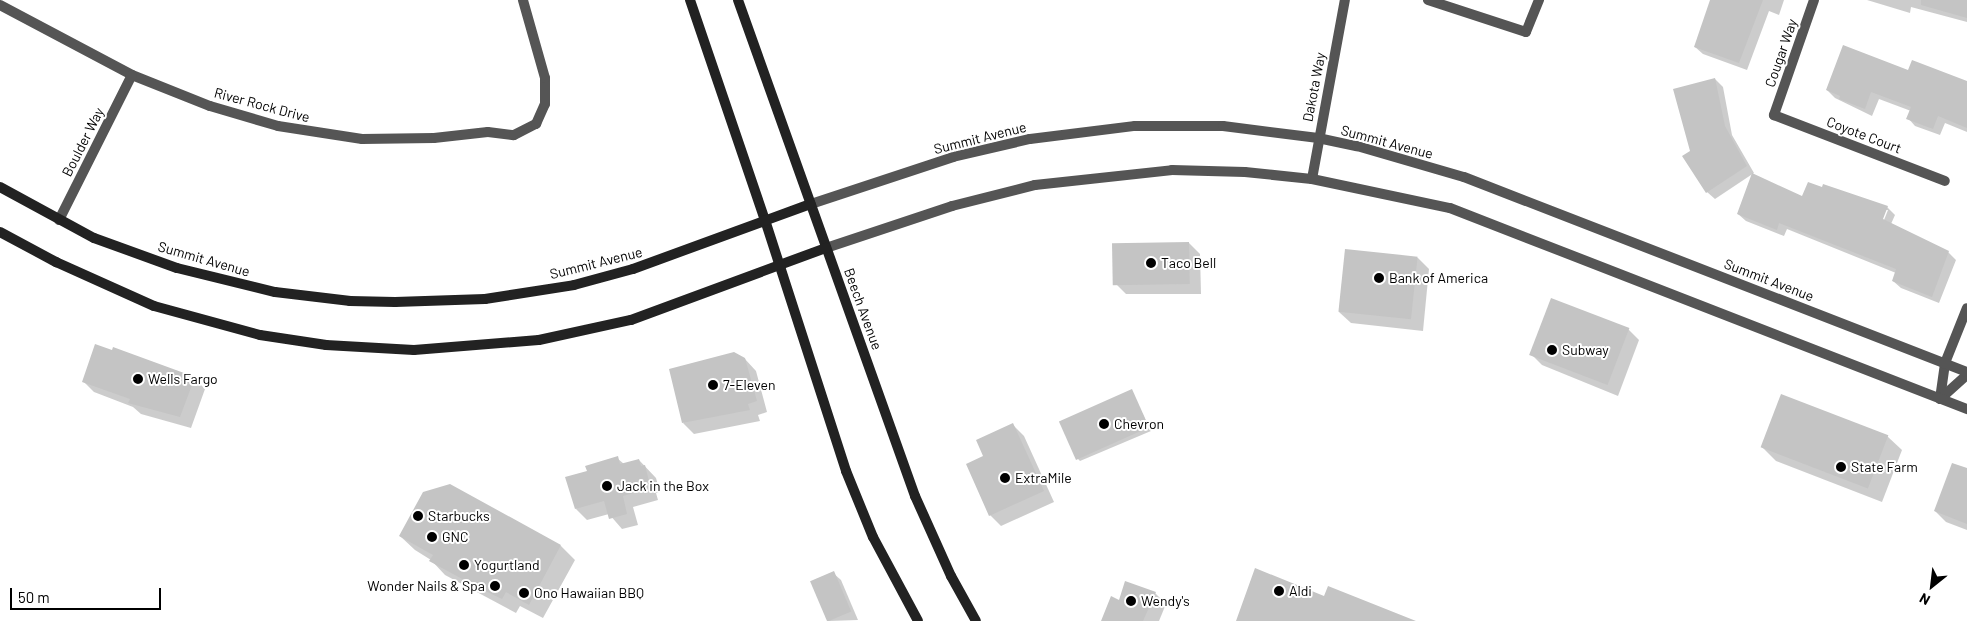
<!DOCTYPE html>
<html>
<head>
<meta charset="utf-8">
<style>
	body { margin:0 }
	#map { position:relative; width:1967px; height:621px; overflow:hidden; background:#fff; font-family:Barlow,sans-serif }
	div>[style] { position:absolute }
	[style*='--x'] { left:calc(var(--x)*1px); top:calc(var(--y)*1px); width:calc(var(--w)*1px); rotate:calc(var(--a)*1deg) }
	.shadow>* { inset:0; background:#0003 }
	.building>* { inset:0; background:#c4c4c4; transform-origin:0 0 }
	.minor>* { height:10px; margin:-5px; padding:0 5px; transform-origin:5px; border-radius:5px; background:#555 }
	.tertiary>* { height:10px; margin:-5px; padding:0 5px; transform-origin:5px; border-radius:5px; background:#555 }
	.secondary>* { height:10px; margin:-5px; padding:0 5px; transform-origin:5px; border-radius:5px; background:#222 }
	.dots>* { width:14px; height:14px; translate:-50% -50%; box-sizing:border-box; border:2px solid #fff; border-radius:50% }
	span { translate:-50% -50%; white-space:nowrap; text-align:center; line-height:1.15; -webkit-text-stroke:4px #fff; paint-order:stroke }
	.street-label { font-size:14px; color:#000 }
	.poi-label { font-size:14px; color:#000 }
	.left { translate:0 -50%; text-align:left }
	.right { translate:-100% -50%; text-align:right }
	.north { position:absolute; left:1907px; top:561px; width:50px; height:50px; -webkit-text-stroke:4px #fff; paint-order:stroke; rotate:209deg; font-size:14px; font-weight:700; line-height:20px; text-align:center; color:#000 }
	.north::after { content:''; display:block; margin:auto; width:18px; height:22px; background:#000; clip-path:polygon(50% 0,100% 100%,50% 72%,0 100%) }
	.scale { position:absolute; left:10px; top:588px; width:151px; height:22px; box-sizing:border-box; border:2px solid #000; border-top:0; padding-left:6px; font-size:15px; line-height:18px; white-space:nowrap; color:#000; -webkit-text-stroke:4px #fff; paint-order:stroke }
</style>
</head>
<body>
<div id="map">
	<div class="shadow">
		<i style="clip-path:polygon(1717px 0,1784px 0,1779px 15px,1769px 11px,1747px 70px,1703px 54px,1695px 47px)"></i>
		<i style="clip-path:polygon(1867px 0,1967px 0,1967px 22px,1911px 7px,1910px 13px)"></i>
		<i style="clip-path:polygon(1909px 72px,1967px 84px,1967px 132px,1945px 123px,1940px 135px,1915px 126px,1908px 118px,1911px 111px,1879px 99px,1872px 116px,1835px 98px,1827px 90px)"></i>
		<i style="clip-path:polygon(1715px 79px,1723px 87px,1732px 135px,1754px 173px,1715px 199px,1707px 192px,1691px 151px)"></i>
		<i style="clip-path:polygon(evenodd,1803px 198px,1887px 207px,1895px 215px,1891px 224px,1948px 252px,1956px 260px,1939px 303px,1901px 288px,1893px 281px,1896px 273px,1787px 229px,1784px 236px,1746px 221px,1738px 214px,1803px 198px,1885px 210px,1888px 210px,1882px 225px,1880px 224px,1885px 210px)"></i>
		<i style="clip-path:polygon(1189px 243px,1200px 254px,1201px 294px,1126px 294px,1115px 283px)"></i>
		<i style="clip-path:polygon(1346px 250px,1418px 258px,1429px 269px,1423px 331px,1351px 323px,1339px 312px)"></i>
		<i style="clip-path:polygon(1628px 329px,1639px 340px,1618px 396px,1542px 365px,1531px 354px)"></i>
		<i style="clip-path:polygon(112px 352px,194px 378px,205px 389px,191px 428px,141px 414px,133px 407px,94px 392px,83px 381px)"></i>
		<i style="clip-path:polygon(745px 359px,756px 371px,767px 412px,758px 415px,760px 421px,694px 434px,683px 423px)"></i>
		<i style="clip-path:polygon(1131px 391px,1151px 431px,1080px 461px,1077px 458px)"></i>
		<i style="clip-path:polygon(1013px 425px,1024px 436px,1054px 502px,1001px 526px,990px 515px,985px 457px)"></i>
		<i style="clip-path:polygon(1887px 436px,1902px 450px,1882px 502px,1776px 461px,1762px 447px)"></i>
		<i style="clip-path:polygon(617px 458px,624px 464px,639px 460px,656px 478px,660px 492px,656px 493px,658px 500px,633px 507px,638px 525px,622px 529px,609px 514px,587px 520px,576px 509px,588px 472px)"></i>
		<i style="clip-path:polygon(1967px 470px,1967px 530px,1946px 522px,1935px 511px)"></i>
		<i style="clip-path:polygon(400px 536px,561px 546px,575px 560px,543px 618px,520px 606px,516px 613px,445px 575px,431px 560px,415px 550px)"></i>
		<i style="clip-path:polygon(833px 573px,841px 580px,858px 620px,829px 621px,812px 582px)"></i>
		<i style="clip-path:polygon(1155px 593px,1166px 604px,1159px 621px,1104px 621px)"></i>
	</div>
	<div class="building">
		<i style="clip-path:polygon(1710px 0,1763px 0,1739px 63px,1694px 47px)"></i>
		<i style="clip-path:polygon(1921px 0,1967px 0,1967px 18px,1921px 5px)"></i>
		<i style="clip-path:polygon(1843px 45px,1908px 70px,1912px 60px,1967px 81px,1967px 128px,1938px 116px,1933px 129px,1906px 119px,1911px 107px,1871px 92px,1865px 109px,1839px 99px,1840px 96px,1826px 90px)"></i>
		<i style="clip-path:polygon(1715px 78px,1725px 126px,1747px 166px,1706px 193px,1682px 156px,1690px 151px,1673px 89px)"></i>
		<i style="clip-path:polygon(1752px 173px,1802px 196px,1808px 182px,1822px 187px,1823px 184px,1888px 206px,1883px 219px,1949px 251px,1932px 297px,1892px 281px,1896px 269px,1779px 223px,1777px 230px,1737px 214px)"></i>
		<i style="left:1189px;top:242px;width:42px;height:77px;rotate:89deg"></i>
		<i style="left:1345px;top:249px;width:73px;height:63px;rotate:6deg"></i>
		<i style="left:1551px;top:298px;width:84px;height:61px;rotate:21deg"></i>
		<i style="clip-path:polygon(95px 344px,112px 350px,113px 347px,195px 377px,180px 417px,128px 403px,130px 399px,82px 382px)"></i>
		<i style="clip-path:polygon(734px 352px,745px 358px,757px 401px,748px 404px,750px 410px,682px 423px,669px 369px)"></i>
		<i style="left:1132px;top:389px;width:42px;height:80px;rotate:66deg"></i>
		<i style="left:1781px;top:394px;width:115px;height:57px;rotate:21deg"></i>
		<i style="clip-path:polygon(1013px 423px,1044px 491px,989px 516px,966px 464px,983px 456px,976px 440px)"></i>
		<i style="clip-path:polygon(618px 456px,620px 464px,639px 459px,641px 466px,645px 465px,649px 481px,646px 482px,648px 489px,623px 496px,627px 514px,609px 519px,604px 501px,575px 509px,565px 477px,587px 471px,585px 466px)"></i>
		<i style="clip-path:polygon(1952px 463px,1967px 468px,1967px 524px,1934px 511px)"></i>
		<i style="clip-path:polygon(450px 484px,561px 545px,529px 605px,506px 592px,502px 599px,477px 587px,429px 561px,433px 555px,399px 536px,423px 492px)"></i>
		<i style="clip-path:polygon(1255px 568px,1324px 596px,1328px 586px,1416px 621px,1236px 621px)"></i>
		<i style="left:834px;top:571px;width:44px;height:26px;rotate:67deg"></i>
		<i style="clip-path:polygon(1125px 581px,1156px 592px,1143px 621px,1101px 621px,1111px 596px,1119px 600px)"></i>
	</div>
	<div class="minor">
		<i style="--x:1428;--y:0;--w:103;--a:18.1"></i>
		<i style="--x:1526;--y:32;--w:35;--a:-68"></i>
		<i style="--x:1814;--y:0;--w:122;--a:109.2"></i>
		<i style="--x:1774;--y:115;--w:183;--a:21.1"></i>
		<i style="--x:0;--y:5;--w:149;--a:27.9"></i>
		<i style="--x:132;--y:75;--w:84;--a:21.7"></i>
		<i style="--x:210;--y:106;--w:71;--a:16.4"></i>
		<i style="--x:278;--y:126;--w:85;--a:8.8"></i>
		<i style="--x:362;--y:139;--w:72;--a:-0.8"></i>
		<i style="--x:434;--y:138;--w:54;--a:-6.3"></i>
		<i style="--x:488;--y:132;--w:26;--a:7"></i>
		<i style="--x:514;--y:135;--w:25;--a:-27"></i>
		<i style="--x:536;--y:124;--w:22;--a:-66"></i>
		<i style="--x:545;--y:104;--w:26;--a:-90"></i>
		<i style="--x:545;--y:78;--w:81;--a:-105.8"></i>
		<i style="--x:1312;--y:179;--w:182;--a:-79.6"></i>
		<i style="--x:59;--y:220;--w:162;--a:-63.3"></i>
		<i style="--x:1940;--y:399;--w:36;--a:-82"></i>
		<i style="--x:1945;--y:363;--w:59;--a:-68.2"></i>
		<i style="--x:1940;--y:399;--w:36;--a:-42"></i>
	</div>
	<div class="tertiary">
		<i style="--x:811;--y:204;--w:150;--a:-18.3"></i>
		<i style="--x:953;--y:157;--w:79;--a:-13.2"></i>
		<i style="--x:1030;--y:139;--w:106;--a:-7.1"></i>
		<i style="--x:1135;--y:126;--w:88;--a:0"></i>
		<i style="--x:1223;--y:126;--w:96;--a:7.2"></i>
		<i style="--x:1318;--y:138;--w:40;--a:12"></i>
		<i style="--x:1357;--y:146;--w:111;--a:16.2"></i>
		<i style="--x:1464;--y:177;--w:539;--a:21.19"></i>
		<i style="--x:826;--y:248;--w:133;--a:-18.4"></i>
		<i style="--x:952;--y:206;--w:86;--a:-14.2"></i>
		<i style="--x:1035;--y:185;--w:138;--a:-6.2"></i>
		<i style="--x:1172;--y:170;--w:73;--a:1.6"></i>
		<i style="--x:1245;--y:172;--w:67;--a:6"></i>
		<i style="--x:1312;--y:179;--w:141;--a:11.9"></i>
		<i style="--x:1450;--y:208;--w:555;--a:21.25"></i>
	</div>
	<div class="secondary">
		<i style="--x:690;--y:0;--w:232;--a:71.2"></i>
		<i style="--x:765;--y:220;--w:264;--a:72.1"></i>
		<i style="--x:846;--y:471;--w:71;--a:67.8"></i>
		<i style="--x:873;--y:537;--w:95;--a:61.8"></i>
		<i style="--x:738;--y:0;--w:527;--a:70.36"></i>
		<i style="--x:915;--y:496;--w:88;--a:65.8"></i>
		<i style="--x:951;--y:576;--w:51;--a:60.9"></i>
		<i style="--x:0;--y:187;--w:107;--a:28.5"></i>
		<i style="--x:94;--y:238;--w:88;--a:19.9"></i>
		<i style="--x:177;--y:268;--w:101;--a:13.8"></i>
		<i style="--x:275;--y:292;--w:76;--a:6.8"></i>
		<i style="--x:350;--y:301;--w:45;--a:1.3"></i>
		<i style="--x:395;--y:302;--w:90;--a:-1.9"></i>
		<i style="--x:485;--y:299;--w:90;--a:-8.9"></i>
		<i style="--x:574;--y:285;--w:61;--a:-15.2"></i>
		<i style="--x:633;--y:269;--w:189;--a:-20.1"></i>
		<i style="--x:0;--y:232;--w:64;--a:28.2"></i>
		<i style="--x:56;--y:262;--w:107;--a:24.2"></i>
		<i style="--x:154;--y:306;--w:110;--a:15.3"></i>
		<i style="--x:260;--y:335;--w:67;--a:8.6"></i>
		<i style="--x:326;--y:345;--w:88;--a:3.3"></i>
		<i style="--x:414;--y:350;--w:125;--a:-4.6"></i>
		<i style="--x:539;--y:340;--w:94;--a:-12.3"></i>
		<i style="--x:631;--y:320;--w:208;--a:-20.3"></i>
	</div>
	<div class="dots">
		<i style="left:1151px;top:263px;background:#000"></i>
		<i style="left:1379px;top:278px;background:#000"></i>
		<i style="left:1552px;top:350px;background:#000"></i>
		<i style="left:138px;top:379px;background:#000"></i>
		<i style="left:713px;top:385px;background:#000"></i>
		<i style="left:1104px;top:424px;background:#000"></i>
		<i style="left:1841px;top:467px;background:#000"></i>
		<i style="left:1005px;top:478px;background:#000"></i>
		<i style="left:607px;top:486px;background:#000"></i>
		<i style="left:418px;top:516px;background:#000"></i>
		<i style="left:432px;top:537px;background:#000"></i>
		<i style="left:464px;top:565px;background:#000"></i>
		<i style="left:495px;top:586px;background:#000"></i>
		<i style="left:1279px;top:591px;background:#000"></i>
		<i style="left:524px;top:593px;background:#000"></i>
		<i style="left:1131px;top:601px;background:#000"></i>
	</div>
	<div class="street-label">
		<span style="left:1781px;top:53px;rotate:-71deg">Cougar Way</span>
		<span style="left:1314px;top:87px;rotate:-79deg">Dakota Way</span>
		<span style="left:262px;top:105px;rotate:15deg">River Rock Drive</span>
		<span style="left:1864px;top:135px;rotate:21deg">Coyote Court</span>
		<span style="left:980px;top:138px;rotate:-14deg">Summit Avenue</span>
		<span style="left:83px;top:142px;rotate:-63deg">Boulder Way</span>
		<span style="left:1387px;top:142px;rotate:15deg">Summit Avenue</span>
		<span style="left:204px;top:259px;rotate:16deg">Summit Avenue</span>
		<span style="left:596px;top:263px;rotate:-14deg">Summit Avenue</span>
		<span style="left:1769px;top:280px;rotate:21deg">Summit Avenue</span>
		<span style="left:863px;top:309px;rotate:70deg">Beech Avenue</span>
	</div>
	<div class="poi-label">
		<span class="left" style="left:1161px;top:263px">Taco Bell</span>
		<span class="left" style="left:1389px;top:278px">Bank of America</span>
		<span class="left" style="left:1562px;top:350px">Subway</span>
		<span class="left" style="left:148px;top:379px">Wells Fargo</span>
		<span class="left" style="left:723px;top:385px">7-Eleven</span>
		<span class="left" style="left:1114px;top:424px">Chevron</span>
		<span class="left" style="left:1851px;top:467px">State Farm</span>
		<span class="left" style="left:1015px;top:478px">ExtraMile</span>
		<span class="left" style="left:617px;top:486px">Jack in the Box</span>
		<span class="left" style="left:428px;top:516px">Starbucks</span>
		<span class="left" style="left:442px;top:537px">GNC</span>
		<span class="left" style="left:474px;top:565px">Yogurtland</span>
		<span class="right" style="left:485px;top:586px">Wonder Nails &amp; Spa</span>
		<span class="left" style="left:1289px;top:591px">Aldi</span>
		<span class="left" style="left:534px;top:593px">Ono Hawaiian BBQ</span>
		<span class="left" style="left:1141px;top:601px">Wendy's</span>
	</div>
	<div class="north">N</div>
	<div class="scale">50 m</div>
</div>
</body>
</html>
